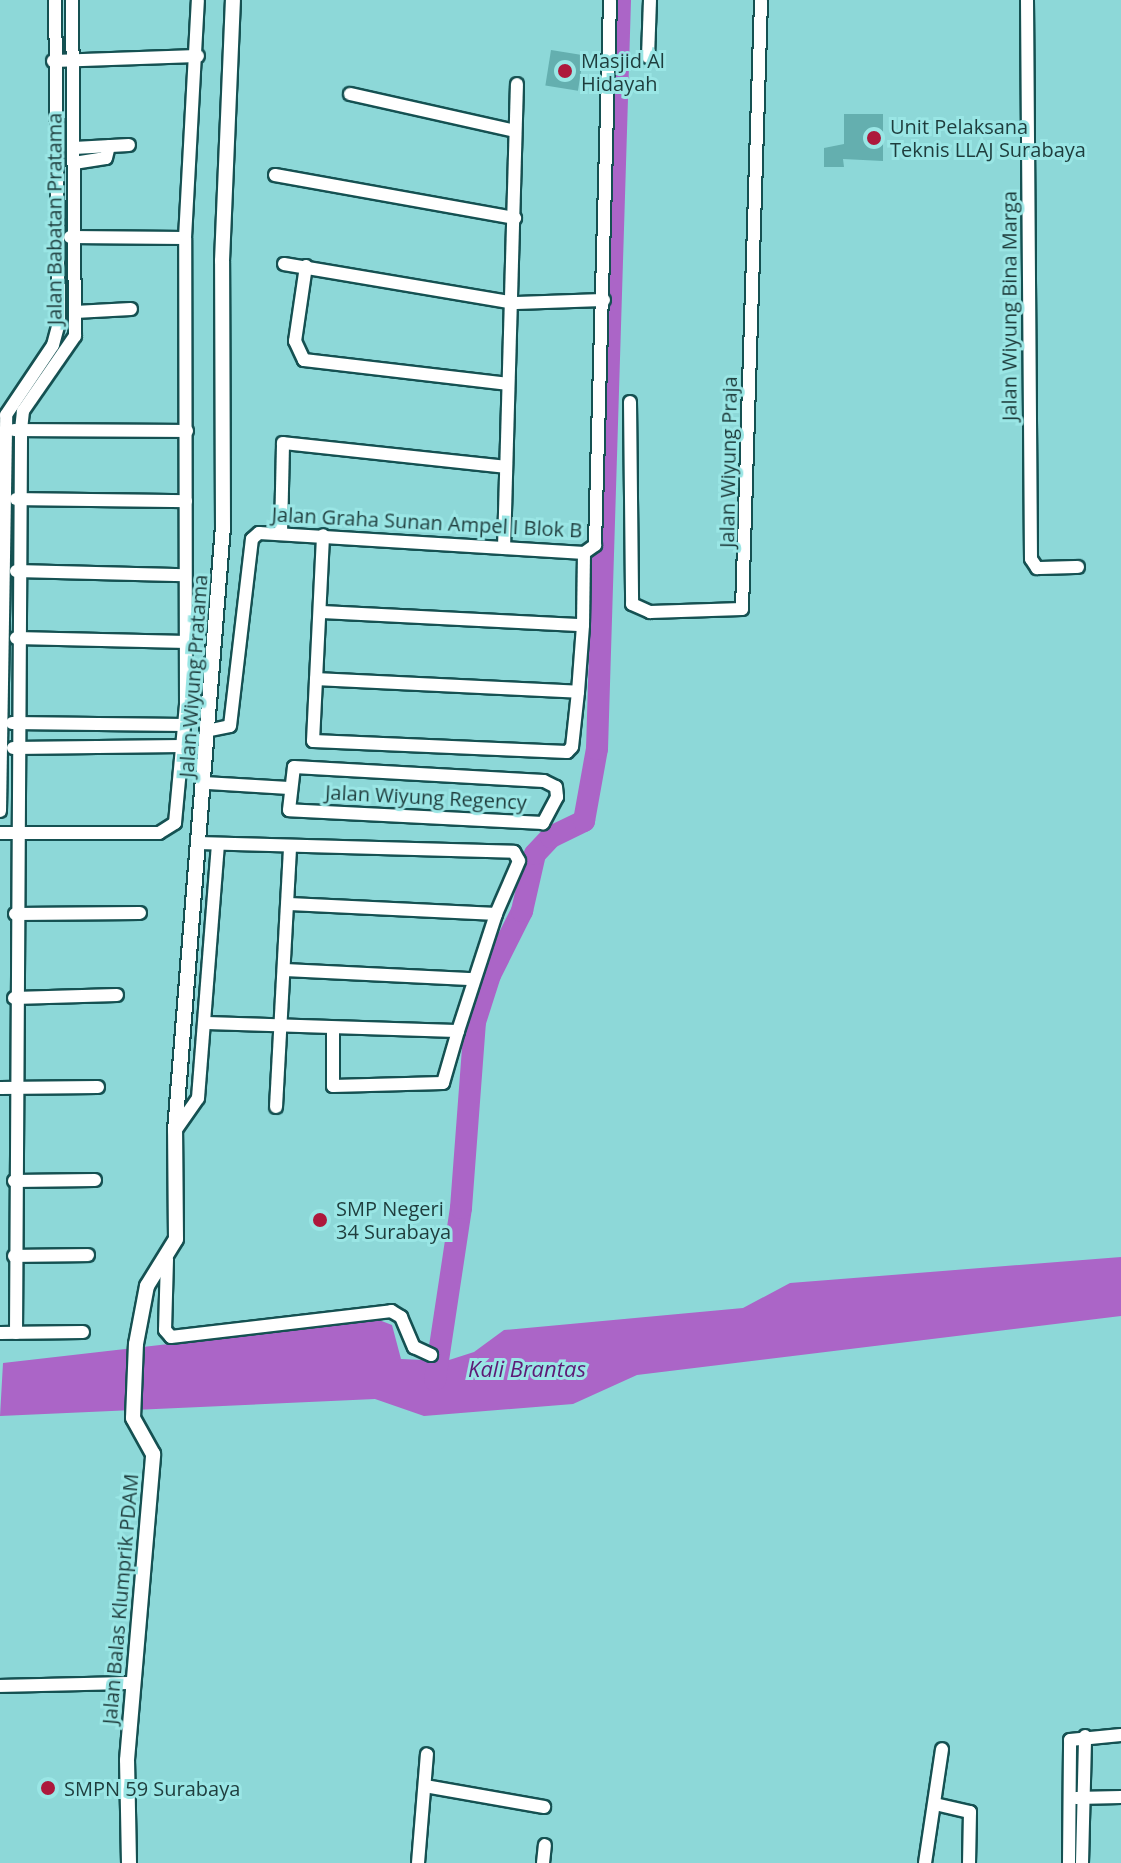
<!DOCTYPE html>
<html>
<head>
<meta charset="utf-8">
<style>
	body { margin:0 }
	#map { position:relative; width:1121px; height:1863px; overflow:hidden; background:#8dd8d8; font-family:"Open Sans",sans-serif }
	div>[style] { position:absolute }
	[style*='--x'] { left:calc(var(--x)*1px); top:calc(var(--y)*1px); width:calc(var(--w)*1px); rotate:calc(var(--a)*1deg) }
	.water>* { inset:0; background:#ab65c7 }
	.river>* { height:22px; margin:-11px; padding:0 11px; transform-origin:11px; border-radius:11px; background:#ab65c7 }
	.building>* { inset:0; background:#64afaf; transform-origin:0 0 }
	.roads { filter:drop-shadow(2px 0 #155152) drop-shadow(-2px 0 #155152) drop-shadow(0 2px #155152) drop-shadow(0 -2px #155152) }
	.minor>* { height:12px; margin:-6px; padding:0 6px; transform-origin:6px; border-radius:6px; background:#fff }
	.tertiary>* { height:14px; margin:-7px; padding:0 7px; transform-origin:7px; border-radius:7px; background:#fff }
	.dots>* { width:22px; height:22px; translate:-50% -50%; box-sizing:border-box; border:4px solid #9ae6e5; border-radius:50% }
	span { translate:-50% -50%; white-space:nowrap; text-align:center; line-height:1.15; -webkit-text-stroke:6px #9ae6e5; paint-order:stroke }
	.poi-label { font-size:20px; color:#1e3d3d }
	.left { translate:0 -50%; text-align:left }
	.street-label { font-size:20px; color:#1e3d3d }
	.water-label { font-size:22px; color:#5d1a75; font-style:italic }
</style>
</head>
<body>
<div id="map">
	<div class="water">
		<i style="clip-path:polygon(1121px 1257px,1121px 1316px,637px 1375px,573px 1404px,424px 1416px,375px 1399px,0 1416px,3px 1363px,379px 1320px,392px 1325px,401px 1359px,446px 1361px,474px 1352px,504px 1330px,743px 1308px,790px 1283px)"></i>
	</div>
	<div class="river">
		<i style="--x:435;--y:1380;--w:174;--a:-81.4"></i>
		<i style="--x:461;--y:1208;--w:187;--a:-85.7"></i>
		<i style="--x:475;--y:1022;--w:49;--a:-72.3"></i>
		<i style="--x:490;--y:975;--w:72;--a:-63.4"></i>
		<i style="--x:522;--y:911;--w:58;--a:-77.2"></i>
		<i style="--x:535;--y:854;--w:23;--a:-47"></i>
		<i style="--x:551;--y:837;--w:37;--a:-26"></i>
		<i style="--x:584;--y:821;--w:73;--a:-79.8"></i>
		<i style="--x:597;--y:749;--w:749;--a:-88.24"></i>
	</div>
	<div class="building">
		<i style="left:551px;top:50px;width:33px;height:36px;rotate:9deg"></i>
		<i style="clip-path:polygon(844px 114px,883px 114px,883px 161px,843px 159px,844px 167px,824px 167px,824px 148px,844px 144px)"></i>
	</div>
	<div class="roads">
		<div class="minor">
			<i style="--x:1027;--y:0;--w:559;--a:89.59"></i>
			<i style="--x:1031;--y:559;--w:11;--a:56"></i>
			<i style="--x:1037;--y:568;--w:41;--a:-1.4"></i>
			<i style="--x:648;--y:57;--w:57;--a:-88"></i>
			<i style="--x:53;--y:61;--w:145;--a:-2"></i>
			<i style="--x:350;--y:94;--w:165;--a:12.6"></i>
			<i style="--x:74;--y:148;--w:55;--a:-3.1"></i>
			<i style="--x:74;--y:163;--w:32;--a:-9"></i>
			<i style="--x:106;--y:158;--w:12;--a:-76"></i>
			<i style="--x:275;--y:175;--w:244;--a:10.2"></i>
			<i style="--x:70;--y:237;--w:115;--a:0.5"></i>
			<i style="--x:284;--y:264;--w:234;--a:9.6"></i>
			<i style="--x:515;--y:303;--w:89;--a:-1.9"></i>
			<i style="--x:306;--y:266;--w:76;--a:98.3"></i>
			<i style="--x:295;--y:341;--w:21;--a:65"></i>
			<i style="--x:304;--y:360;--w:204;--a:6.7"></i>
			<i style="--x:75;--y:312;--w:56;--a:-3.1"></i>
			<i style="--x:630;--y:402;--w:202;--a:89.4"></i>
			<i style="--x:632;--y:604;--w:20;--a:24"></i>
			<i style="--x:650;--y:612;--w:92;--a:-1.9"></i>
			<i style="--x:742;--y:609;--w:609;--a:-88.21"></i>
			<i style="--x:14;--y:430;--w:173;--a:0.3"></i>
			<i style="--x:16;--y:499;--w:170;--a:0.7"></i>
			<i style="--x:281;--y:533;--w:90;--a:-88.7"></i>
			<i style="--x:283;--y:443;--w:224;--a:6.1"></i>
			<i style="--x:504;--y:548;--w:464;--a:-88.4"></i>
			<i style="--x:16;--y:571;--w:169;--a:1.4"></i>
			<i style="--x:322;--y:612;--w:261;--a:2.9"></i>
			<i style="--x:583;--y:625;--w:72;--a:-89.2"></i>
			<i style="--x:16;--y:638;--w:171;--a:1.3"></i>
			<i style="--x:316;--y:679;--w:262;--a:2.8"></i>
			<i style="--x:578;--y:692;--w:55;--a:96.2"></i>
			<i style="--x:572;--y:747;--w:7;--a:135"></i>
			<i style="--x:567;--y:752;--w:254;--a:-177.5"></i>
			<i style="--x:313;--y:741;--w:206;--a:-87.2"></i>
			<i style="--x:578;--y:692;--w:67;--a:-85.7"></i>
			<i style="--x:12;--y:723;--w:172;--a:0.7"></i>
			<i style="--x:211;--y:730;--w:19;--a:-12"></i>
			<i style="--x:230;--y:726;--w:188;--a:-83.3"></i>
			<i style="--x:252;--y:539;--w:9;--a:-41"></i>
			<i style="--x:259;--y:533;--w:326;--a:3.5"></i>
			<i style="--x:584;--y:553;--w:14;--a:-36"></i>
			<i style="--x:595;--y:545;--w:545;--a:-88.42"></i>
			<i style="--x:13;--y:748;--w:169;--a:-0.7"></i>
			<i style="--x:294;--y:767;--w:250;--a:3.2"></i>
			<i style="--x:544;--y:781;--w:13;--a:27"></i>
			<i style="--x:556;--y:787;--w:10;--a:84"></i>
			<i style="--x:557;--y:797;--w:30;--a:118"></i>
			<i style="--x:543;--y:823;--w:254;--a:-177.1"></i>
			<i style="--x:289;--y:810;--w:43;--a:-83.4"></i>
			<i style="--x:206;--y:783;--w:81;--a:3.5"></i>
			<i style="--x:0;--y:811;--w:396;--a:-89.1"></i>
			<i style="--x:6;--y:415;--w:84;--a:-56.1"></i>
			<i style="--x:53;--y:345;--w:23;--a:-75"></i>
			<i style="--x:59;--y:323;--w:323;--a:-90.7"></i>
			<i style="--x:0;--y:833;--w:159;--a:0"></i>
			<i style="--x:159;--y:833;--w:19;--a:-32"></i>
			<i style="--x:175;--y:823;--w:120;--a:-84.7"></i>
			<i style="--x:186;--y:704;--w:466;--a:-90.1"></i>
			<i style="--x:185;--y:238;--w:238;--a:-86.9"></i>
			<i style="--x:198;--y:843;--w:316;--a:1.6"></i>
			<i style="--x:514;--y:852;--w:10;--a:61"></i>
			<i style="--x:519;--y:861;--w:58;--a:113.5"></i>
			<i style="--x:15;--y:914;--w:125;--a:-0.5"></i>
			<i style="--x:286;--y:970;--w:187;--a:2.8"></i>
			<i style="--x:14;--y:998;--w:103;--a:-1.7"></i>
			<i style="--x:205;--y:1023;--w:253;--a:1.8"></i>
			<i style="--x:458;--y:1031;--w:123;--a:-72"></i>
			<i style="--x:496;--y:914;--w:206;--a:-177.2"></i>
			<i style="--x:333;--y:1030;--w:56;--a:90"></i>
			<i style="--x:333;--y:1086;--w:110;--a:-1.6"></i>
			<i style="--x:443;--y:1083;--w:54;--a:-73.9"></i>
			<i style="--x:0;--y:1088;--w:98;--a:-0.6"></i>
			<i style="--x:276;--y:1107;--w:260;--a:-86.9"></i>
			<i style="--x:175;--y:1131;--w:40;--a:-55.1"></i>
			<i style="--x:198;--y:1098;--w:253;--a:-85.5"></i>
			<i style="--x:14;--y:1181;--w:81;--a:-0.7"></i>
			<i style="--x:14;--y:1256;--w:74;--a:-0.8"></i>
			<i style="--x:167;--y:1259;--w:71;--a:91.6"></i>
			<i style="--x:165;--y:1330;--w:9;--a:49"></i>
			<i style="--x:171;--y:1337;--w:222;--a:-6.7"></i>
			<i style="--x:391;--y:1311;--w:12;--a:31"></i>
			<i style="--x:401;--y:1317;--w:33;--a:67"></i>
			<i style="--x:414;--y:1347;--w:19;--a:25"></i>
			<i style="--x:0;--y:1333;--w:83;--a:-0.7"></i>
			<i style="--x:16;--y:1333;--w:903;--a:-89.68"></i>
			<i style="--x:21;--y:430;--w:19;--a:-84"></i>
			<i style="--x:23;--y:411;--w:91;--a:-55.3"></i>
			<i style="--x:75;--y:336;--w:336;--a:-90.5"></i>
			<i style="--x:0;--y:1686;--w:132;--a:-1.3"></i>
			<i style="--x:425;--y:1786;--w:121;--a:10"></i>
			<i style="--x:1076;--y:1798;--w:45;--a:-1.3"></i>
			<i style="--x:935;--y:1804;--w:36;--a:13"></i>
			<i style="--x:970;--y:1812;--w:51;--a:91.1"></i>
			<i style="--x:418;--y:1863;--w:109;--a:-85.3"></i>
			<i style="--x:543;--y:1863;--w:18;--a:-84"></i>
			<i style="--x:925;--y:1863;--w:115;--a:-81.5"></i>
			<i style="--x:1069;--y:1863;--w:123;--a:-89.5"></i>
			<i style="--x:1070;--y:1740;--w:51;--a:-5.6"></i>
			<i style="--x:1082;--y:1863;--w:127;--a:-88.6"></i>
		</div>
		<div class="tertiary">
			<i style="--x:129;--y:1863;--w:103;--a:-91.1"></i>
			<i style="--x:127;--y:1760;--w:307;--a:-85.1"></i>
			<i style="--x:153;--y:1454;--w:41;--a:-119.1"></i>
			<i style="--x:133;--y:1418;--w:74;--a:-87.7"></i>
			<i style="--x:136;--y:1344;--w:59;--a:-79.3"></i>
			<i style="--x:147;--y:1286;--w:55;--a:-58.3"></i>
			<i style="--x:176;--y:1239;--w:108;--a:-90.5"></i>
			<i style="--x:175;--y:1131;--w:606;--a:-85.46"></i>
			<i style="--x:223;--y:527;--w:266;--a:-90.2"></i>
			<i style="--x:222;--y:261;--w:261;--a:-87.6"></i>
		</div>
	</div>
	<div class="dots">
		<i style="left:565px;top:71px;background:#ad193c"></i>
		<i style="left:874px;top:138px;background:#ad193c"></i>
		<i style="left:320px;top:1220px;background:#ad193c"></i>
		<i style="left:48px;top:1788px;background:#ad193c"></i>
	</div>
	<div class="poi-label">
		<span class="left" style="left:581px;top:72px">Masjid Al<br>Hidayah</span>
		<span class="left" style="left:890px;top:138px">Unit Pelaksana<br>Teknis LLAJ Surabaya</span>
		<span class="left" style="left:336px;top:1220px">SMP Negeri<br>34 Surabaya</span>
		<span class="left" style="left:64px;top:1788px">SMPN 59 Surabaya</span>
	</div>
	<div class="street-label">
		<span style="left:54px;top:219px;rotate:-90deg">Jalan Babatan Pratama</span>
		<span style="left:1009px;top:306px;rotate:-90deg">Jalan Wiyung Bina Marga</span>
		<span style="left:728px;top:462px;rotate:-89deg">Jalan Wiyung Praja</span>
		<span style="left:427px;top:522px;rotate:3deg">Jalan Graha Sunan Ampel I Blok B</span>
		<span style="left:193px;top:676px;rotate:-86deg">Jalan Wiyung Pratama</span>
		<span style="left:426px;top:797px;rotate:3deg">Jalan Wiyung Regency</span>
		<span style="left:120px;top:1599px;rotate:-85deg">Jalan Balas Klumprik PDAM</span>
	</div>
	<div class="water-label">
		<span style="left:527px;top:1369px">Kali Brantas</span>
	</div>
</div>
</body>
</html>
